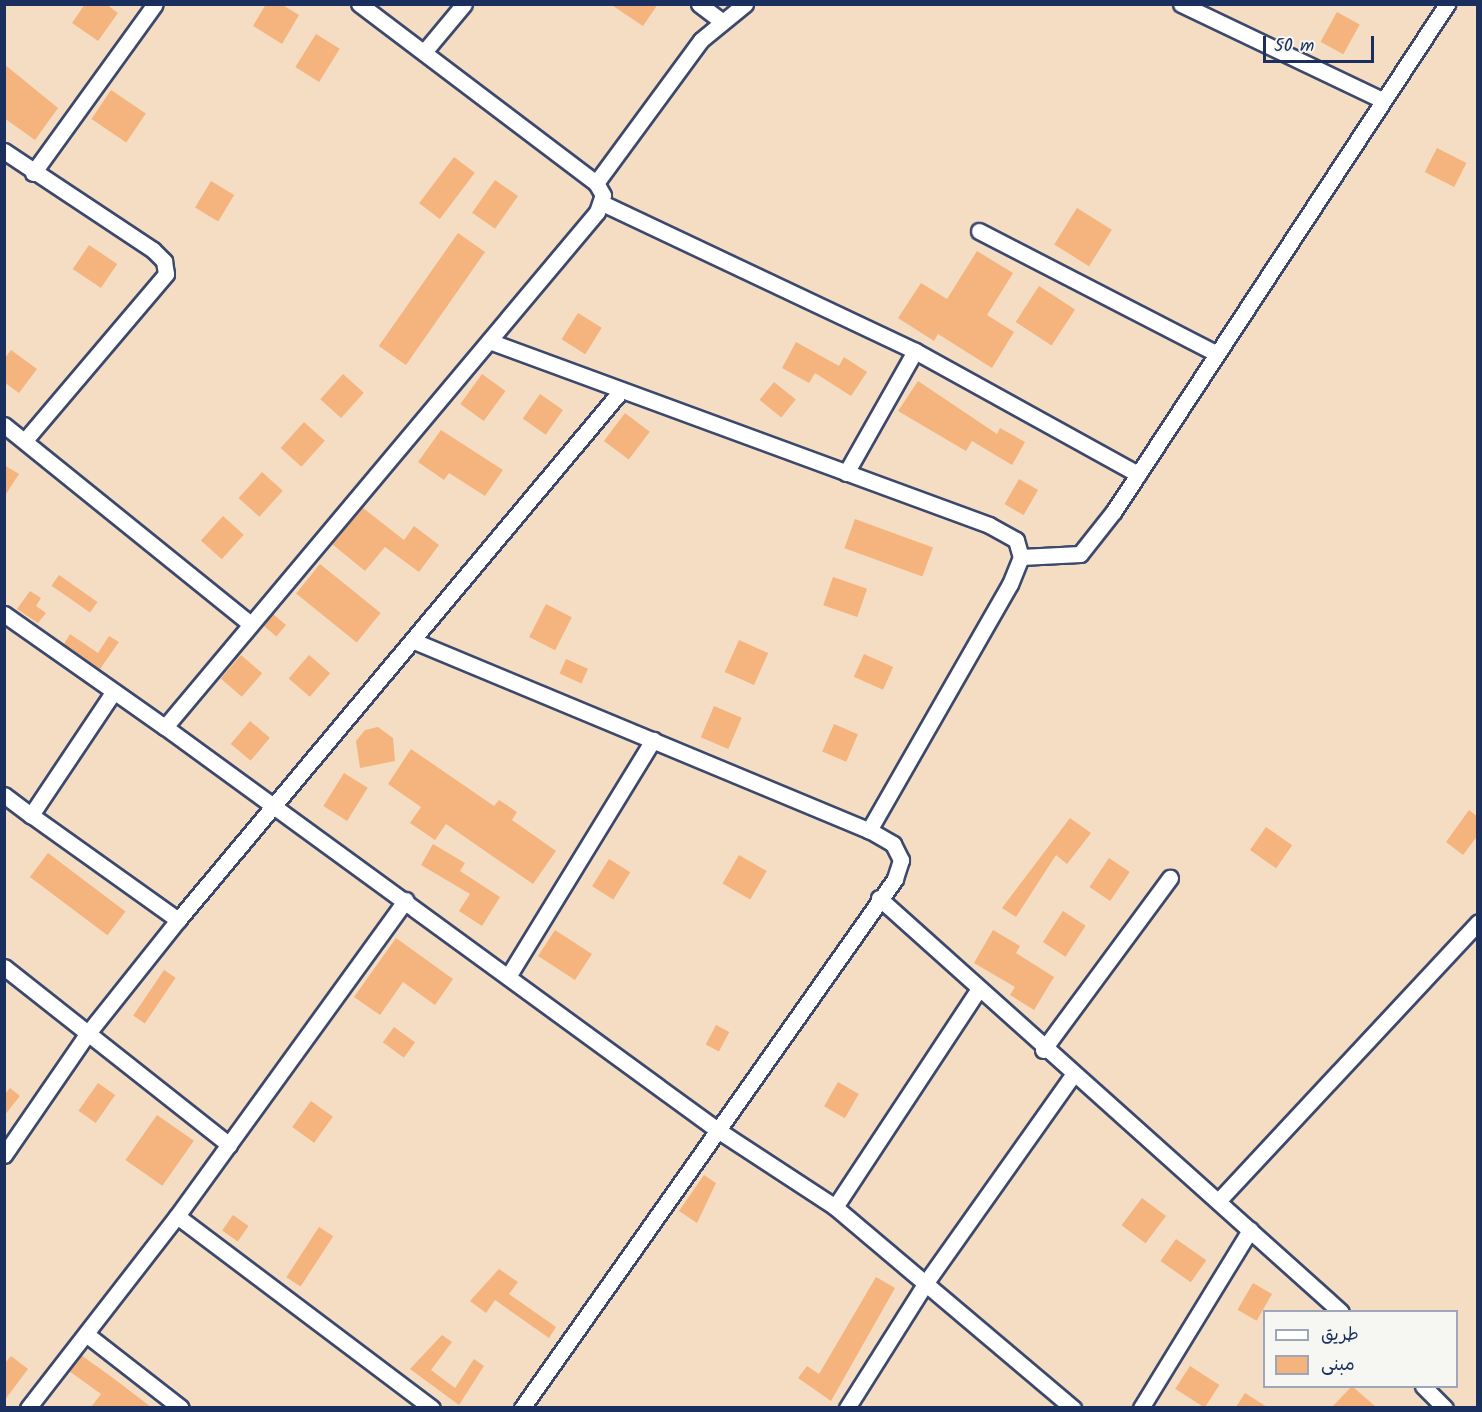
<!DOCTYPE html>
<html>
<head>
<meta charset="utf-8">
<style>
	body { margin:0 }
	#map { position:relative; width:1482px; height:1412px; overflow:hidden; background:#f4ddc3; font-family:Kalam,"Playpen Sans Arabic",sans-serif }
	div>[style] { position:absolute }
	[style*='--x'] { left:calc(var(--x)*1px); top:calc(var(--y)*1px); width:calc(var(--w)*1px); rotate:calc(var(--a)*1deg) }
	.building>* { inset:0; background:#f5b47e; transform-origin:0 0 }
	.roads { filter:drop-shadow(2px 0 #3c496d) drop-shadow(-2px 0 #3c496d) drop-shadow(0 2px #3c496d) drop-shadow(0 -2px #3c496d) }
	.street>* { height:15px; margin:-7.5px; padding:0 7.5px; transform-origin:7.5px; border-radius:7.5px; background:#fff }
	span { translate:-50% -50%; white-space:nowrap; text-align:center; line-height:1.15; -webkit-text-stroke:6px #f6f6f2; paint-order:stroke }
	.frame { position:absolute; inset:0; border:6px solid #1b2f5e; pointer-events:none }
	.legend { position:absolute; left:1263px; top:1310px; width:195px; height:78px; box-sizing:border-box; background:#f6f6f2; border:2px solid #9ea6b7; margin:0; padding:8px 10px; list-style:none; font-size:18px; color:#1b2f5e }
	.legend li { display:flex; align-items:center; gap:12px; height:30px }
	.legend b { width:30px; border:2px solid #9ea6b7 }
	.scale { position:absolute; left:1263px; top:36px; width:111px; height:27px; box-sizing:border-box; border:3px solid #1b2f5e; border-top:0; padding-left:8px; font-size:18px; line-height:21px; white-space:nowrap; color:#1b2f5e; -webkit-text-stroke:4px #f6f6f2; paint-order:stroke }
</style>
</head>
<body>
<div id="map">
	<div class="building">
		<i style="clip-path:polygon(85px 4px,106px 4px,118px 13px,98px 41px,72px 23px)"></i>
		<i style="clip-path:polygon(266px 4px,281px 4px,299px 15px,282px 44px,253px 26px)"></i>
		<i style="clip-path:polygon(610px 4px,658px 4px,643px 26px)"></i>
		<i style="left:1337px;top:12px;width:26px;height:34px;rotate:29deg"></i>
		<i style="left:316px;top:34px;width:28px;height:39px;rotate:32deg"></i>
		<i style="clip-path:polygon(4px 64px,58px 108px,35px 140px,4px 118px)"></i>
		<i style="left:111px;top:90px;width:42px;height:35px;rotate:34deg"></i>
		<i style="left:1437px;top:148px;width:33px;height:27px;rotate:27deg"></i>
		<i style="left:454px;top:157px;width:26px;height:58px;rotate:37deg"></i>
		<i style="left:495px;top:180px;width:28px;height:40px;rotate:35deg"></i>
		<i style="left:211px;top:181px;width:27px;height:31px;rotate:31deg"></i>
		<i style="left:1077px;top:208px;width:41px;height:43px;rotate:32deg"></i>
		<i style="left:458px;top:233px;width:33px;height:138px;rotate:35deg"></i>
		<i style="left:89px;top:245px;width:34px;height:29px;rotate:34deg"></i>
		<i style="clip-path:polygon(977px 251px,1013px 273px,987px 315px,1014px 332px,992px 368px,938px 334px,934px 341px,898px 318px,921px 283px,947px 299px)"></i>
		<i style="left:1039px;top:286px;width:43px;height:43px;rotate:33deg"></i>
		<i style="left:578px;top:313px;width:28px;height:31px;rotate:32deg"></i>
		<i style="clip-path:polygon(796px 342px,839px 366px,844px 357px,867px 372px,851px 396px,815px 373px,809px 383px,782px 368px)"></i>
		<i style="clip-path:polygon(11px 350px,37px 369px,19px 393px,4px 382px,4px 359px)"></i>
		<i style="left:343px;top:374px;width:28px;height:34px;rotate:42deg"></i>
		<i style="left:482px;top:374px;width:29px;height:37px;rotate:36deg"></i>
		<i style="clip-path:polygon(918px 381px,997px 434px,1000px 428px,1025px 442px,1012px 465px,972px 441px,966px 451px,898px 411px)"></i>
		<i style="left:774px;top:382px;width:28px;height:23px;rotate:39deg"></i>
		<i style="left:540px;top:394px;width:28px;height:30px;rotate:35deg"></i>
		<i style="left:625px;top:413px;width:31px;height:35px;rotate:37deg"></i>
		<i style="left:304px;top:422px;width:28px;height:35px;rotate:42deg"></i>
		<i style="clip-path:polygon(441px 430px,503px 470px,485px 496px,449px 473px,444px 480px,418px 462px)"></i>
		<i style="clip-path:polygon(4px 465px,19px 474px,4px 497px)"></i>
		<i style="left:262px;top:472px;width:28px;height:35px;rotate:42deg"></i>
		<i style="left:1019px;top:479px;width:22px;height:29px;rotate:30deg"></i>
		<i style="clip-path:polygon(363px 508px,404px 540px,414px 526px,439px 545px,419px 572px,385px 547px,365px 571px,332px 544px)"></i>
		<i style="left:223px;top:516px;width:28px;height:33px;rotate:42deg"></i>
		<i style="left:855px;top:519px;width:83px;height:31px;rotate:20deg"></i>
		<i style="left:320px;top:564px;width:78px;height:38px;rotate:39deg"></i>
		<i style="left:59px;top:575px;width:47px;height:13px;rotate:35deg"></i>
		<i style="left:833px;top:577px;width:36px;height:30px;rotate:19deg"></i>
		<i style="clip-path:polygon(30px 591px,41px 598px,36px 606px,46px 613px,38px 623px,17px 609px)"></i>
		<i style="left:546px;top:604px;width:29px;height:37px;rotate:27deg"></i>
		<i style="left:273px;top:614px;width:17px;height:15px;rotate:40deg"></i>
		<i style="clip-path:polygon(70px 634px,98px 653px,109px 636px,119px 642px,100px 669px,64px 644px)"></i>
		<i style="left:739px;top:640px;width:32px;height:35px;rotate:24deg"></i>
		<i style="left:864px;top:654px;width:32px;height:25px;rotate:24deg"></i>
		<i style="left:241px;top:655px;width:28px;height:31px;rotate:41deg"></i>
		<i style="left:309px;top:655px;width:28px;height:31px;rotate:41deg"></i>
		<i style="left:566px;top:659px;width:24px;height:16px;rotate:24deg"></i>
		<i style="left:714px;top:706px;width:30px;height:34px;rotate:23deg"></i>
		<i style="left:250px;top:721px;width:26px;height:30px;rotate:40deg"></i>
		<i style="left:834px;top:724px;width:26px;height:30px;rotate:23deg"></i>
		<i style="clip-path:polygon(378px 727px,393px 738px,395px 761px,360px 768px,356px 741px,365px 730px)"></i>
		<i style="clip-path:polygon(411px 749px,494px 806px,499px 800px,517px 812px,512px 820px,556px 851px,533px 884px,446px 824px,435px 840px,410px 823px,421px 807px,388px 784px)"></i>
		<i style="left:344px;top:773px;width:28px;height:39px;rotate:32deg"></i>
		<i style="clip-path:polygon(1469px 810px,1478px 817px,1478px 835px,1463px 855px,1446px 842px)"></i>
		<i style="clip-path:polygon(1070px 818px,1091px 833px,1067px 864px,1056px 855px,1016px 917px,1002px 908px)"></i>
		<i style="left:1266px;top:827px;width:32px;height:28px;rotate:35deg"></i>
		<i style="clip-path:polygon(433px 844px,465px 863px,460px 871px,500px 897px,482px 926px,459px 911px,470px 894px,421px 865px)"></i>
		<i style="left:48px;top:853px;width:97px;height:30px;rotate:37deg"></i>
		<i style="left:739px;top:855px;width:32px;height:33px;rotate:30deg"></i>
		<i style="left:1109px;top:858px;width:25px;height:35px;rotate:34deg"></i>
		<i style="left:609px;top:859px;width:25px;height:32px;rotate:32deg"></i>
		<i style="left:1063px;top:911px;width:27px;height:37px;rotate:33deg"></i>
		<i style="left:555px;top:930px;width:44px;height:31px;rotate:33deg"></i>
		<i style="clip-path:polygon(993px 930px,1020px 946px,1016px 953px,1054px 977px,1034px 1010px,1010px 995px,1015px 987px,974px 963px)"></i>
		<i style="clip-path:polygon(396px 938px,453px 979px,435px 1005px,403px 982px,380px 1015px,354px 997px)"></i>
		<i style="left:164px;top:970px;width:14px;height:55px;rotate:34deg"></i>
		<i style="left:716px;top:1025px;width:15px;height:22px;rotate:28deg"></i>
		<i style="left:394px;top:1027px;width:26px;height:19px;rotate:36deg"></i>
		<i style="left:838px;top:1082px;width:24px;height:28px;rotate:30deg"></i>
		<i style="left:98px;top:1083px;width:21px;height:34px;rotate:35deg"></i>
		<i style="clip-path:polygon(10px 1088px,20px 1096px,4px 1116px,4px 1095px)"></i>
		<i style="left:311px;top:1101px;width:27px;height:32px;rotate:36deg"></i>
		<i style="left:157px;top:1115px;width:45px;height:55px;rotate:35deg"></i>
		<i style="clip-path:polygon(704px 1175px,716px 1183px,697px 1223px,679px 1211px)"></i>
		<i style="left:1142px;top:1198px;width:30px;height:34px;rotate:37deg"></i>
		<i style="left:233px;top:1215px;width:19px;height:19px;rotate:35deg"></i>
		<i style="left:319px;top:1227px;width:17px;height:60px;rotate:33deg"></i>
		<i style="left:1176px;top:1239px;width:37px;height:27px;rotate:35deg"></i>
		<i style="clip-path:polygon(499px 1269px,518px 1282px,509px 1294px,556px 1327px,549px 1338px,495px 1300px,486px 1313px,470px 1301px)"></i>
		<i style="clip-path:polygon(876px 1277px,895px 1288px,831px 1401px,798px 1378px,807px 1366px,819px 1374px)"></i>
		<i style="left:1253px;top:1283px;width:22px;height:31px;rotate:30deg"></i>
		<i style="clip-path:polygon(442px 1335px,452px 1342px,431px 1370px,455px 1388px,474px 1359px,484px 1366px,459px 1405px,410px 1369px)"></i>
		<i style="clip-path:polygon(81px 1355px,113px 1378px,151px 1407px,91px 1407px,101px 1394px,69px 1371px)"></i>
		<i style="clip-path:polygon(11px 1356px,28px 1369px,4px 1401px,4px 1364px)"></i>
		<i style="left:1190px;top:1366px;width:35px;height:27px;rotate:33deg"></i>
		<i style="clip-path:polygon(1352px 1386px,1376px 1407px,1332px 1407px)"></i>
		<i style="clip-path:polygon(1245px 1393px,1267px 1407px,1236px 1407px)"></i>
	</div>
	<div class="roads">
		<div class="street">
			<i style="--x:699;--y:4;--w:26;--a:37"></i>
			<i style="--x:1181;--y:4;--w:223;--a:25.5"></i>
			<i style="--x:424;--y:52;--w:62;--a:-50.2"></i>
			<i style="--x:4;--y:151;--w:179;--a:33.6"></i>
			<i style="--x:153;--y:250;--w:16;--a:45"></i>
			<i style="--x:164;--y:261;--w:13;--a:81"></i>
			<i style="--x:166;--y:274;--w:218;--a:130.3"></i>
			<i style="--x:33;--y:173;--w:208;--a:-54.2"></i>
			<i style="--x:596;--y:183;--w:177;--a:-53.7"></i>
			<i style="--x:701;--y:40;--w:57;--a:-39.3"></i>
			<i style="--x:602;--y:203;--w:346;--a:25.3"></i>
			<i style="--x:915;--y:351;--w:255;--a:28.9"></i>
			<i style="--x:979;--y:231;--w:266;--a:27.3"></i>
			<i style="--x:489;--y:341;--w:533;--a:20.2"></i>
			<i style="--x:989;--y:525;--w:31;--a:29"></i>
			<i style="--x:1016;--y:540;--w:18;--a:74"></i>
			<i style="--x:1021;--y:557;--w:29;--a:112"></i>
			<i style="--x:1010;--y:584;--w:284;--a:119.8"></i>
			<i style="--x:4;--y:425;--w:317;--a:38.9"></i>
			<i style="--x:846;--y:473;--w:140;--a:-60.5"></i>
			<i style="--x:1021;--y:557;--w:59;--a:-2.9"></i>
			<i style="--x:1080;--y:554;--w:55;--a:-51.7"></i>
			<i style="--x:1114;--y:511;--w:607;--a:-56.7"></i>
			<i style="--x:4;--y:614;--w:197;--a:35.1"></i>
			<i style="--x:165;--y:727;--w:672;--a:-50.01"></i>
			<i style="--x:597;--y:212;--w:18;--a:-71"></i>
			<i style="--x:603;--y:195;--w:14;--a:-120"></i>
			<i style="--x:596;--y:183;--w:297;--a:-142.9"></i>
			<i style="--x:414;--y:641;--w:493;--a:22.6"></i>
			<i style="--x:869;--y:830;--w:28;--a:30"></i>
			<i style="--x:893;--y:844;--w:18;--a:63"></i>
			<i style="--x:901;--y:860;--w:20;--a:108"></i>
			<i style="--x:895;--y:879;--w:647;--a:125.19"></i>
			<i style="--x:112;--y:694;--w:146;--a:123.8"></i>
			<i style="--x:31;--y:815;--w:181;--a:35.5"></i>
			<i style="--x:165;--y:727;--w:682;--a:36.11"></i>
			<i style="--x:716;--y:1129;--w:142;--a:33.2"></i>
			<i style="--x:835;--y:1207;--w:312;--a:40.2"></i>
			<i style="--x:4;--y:795;--w:34;--a:37"></i>
			<i style="--x:879;--y:898;--w:620;--a:41.86"></i>
			<i style="--x:4;--y:967;--w:287;--a:38.3"></i>
			<i style="--x:509;--y:975;--w:276;--a:-58.5"></i>
			<i style="--x:1043;--y:1050;--w:214;--a:-53.6"></i>
			<i style="--x:4;--y:1155;--w:148;--a:-55.5"></i>
			<i style="--x:88;--y:1033;--w:144;--a:-51.5"></i>
			<i style="--x:178;--y:920;--w:689;--a:-50.07"></i>
			<i style="--x:1221;--y:1198;--w:377;--a:-47"></i>
			<i style="--x:835;--y:1207;--w:260;--a:-56.6"></i>
			<i style="--x:177;--y:1216;--w:319;--a:37"></i>
			<i style="--x:86;--y:1334;--w:120;--a:37.9"></i>
			<i style="--x:1423;--y:1386;--w:31;--a:45"></i>
			<i style="--x:28;--y:1408;--w:243;--a:-52.2"></i>
			<i style="--x:177;--y:1216;--w:390;--a:-54.1"></i>
			<i style="--x:847;--y:1408;--w:150;--a:-57.8"></i>
			<i style="--x:927;--y:1281;--w:251;--a:-54.7"></i>
			<i style="--x:1141;--y:1408;--w:209;--a:-58.5"></i>
		</div>
	</div>
	<div class="frame"></div>
	<ul class="legend">
	<li><b style="height:8px;background:#fff"></b>طريق</li>
	<li><b style="height:16px;background:#f5b47e"></b>مبنى</li>
	</ul>
	<div class="scale">50 m</div>
</div>
</body>
</html>
